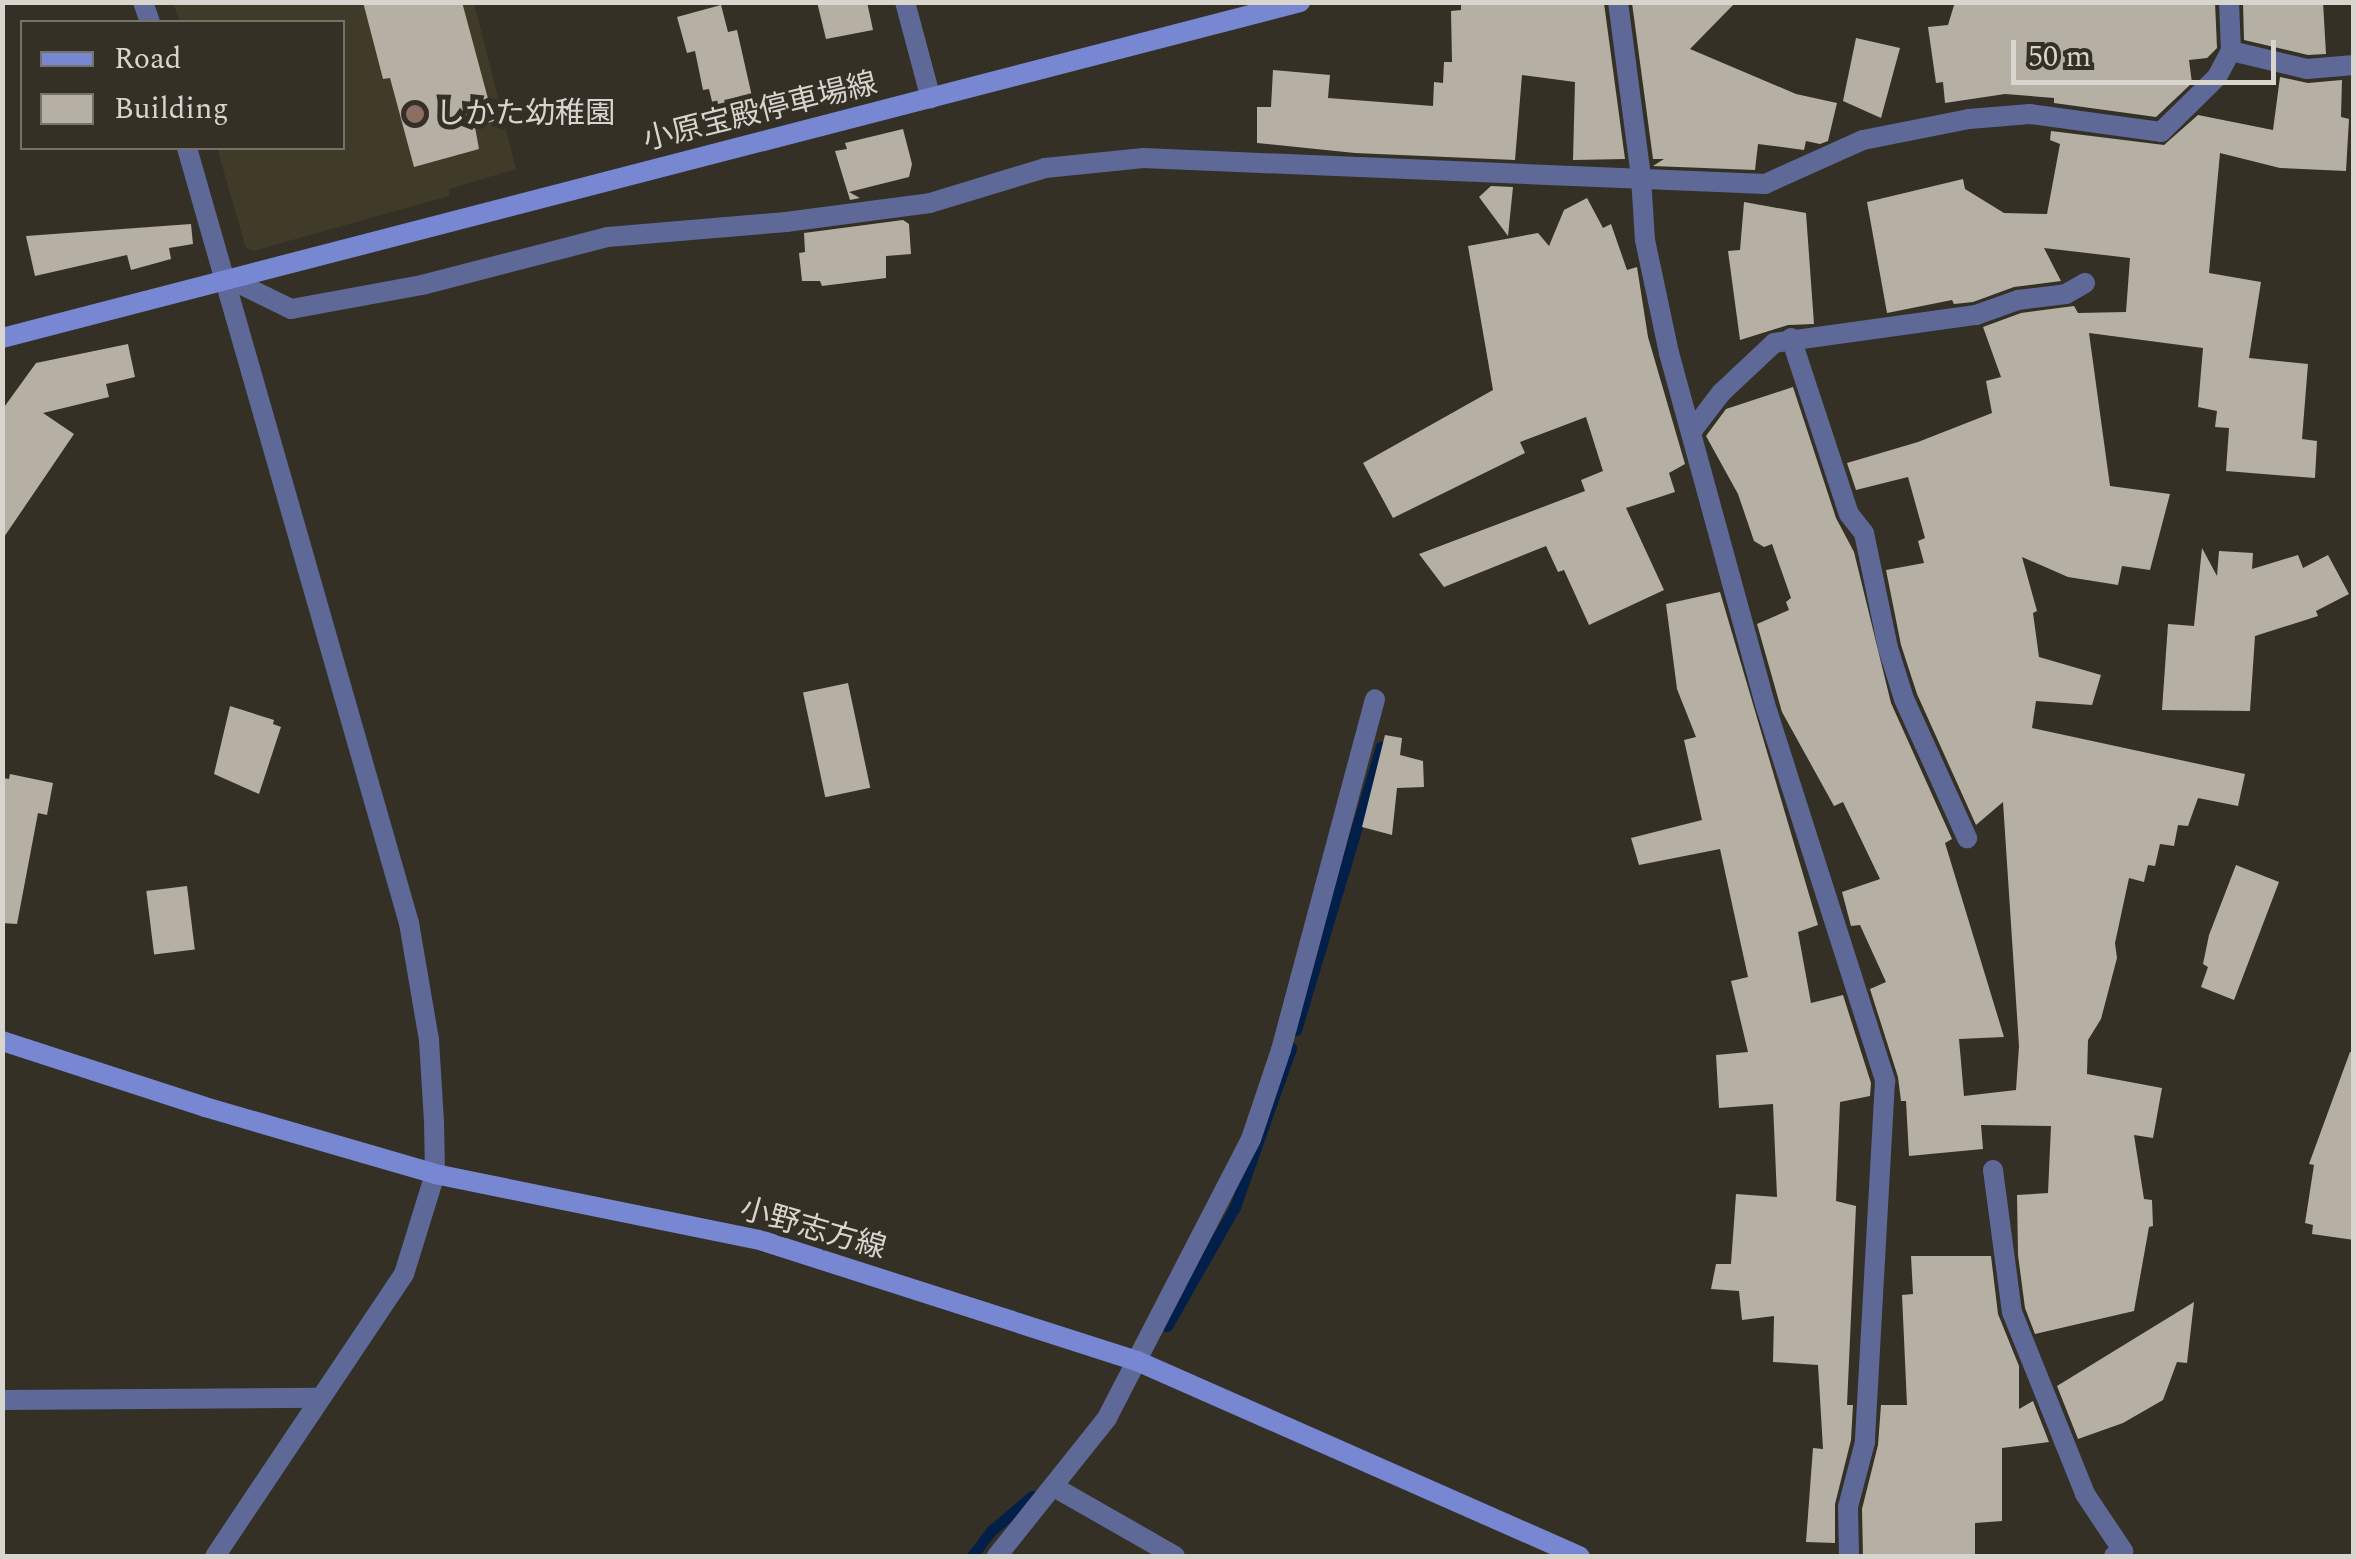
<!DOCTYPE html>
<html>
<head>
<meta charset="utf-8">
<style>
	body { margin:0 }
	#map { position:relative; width:2356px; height:1559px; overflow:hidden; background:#343026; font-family:Spectral,"Noto Sans JP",serif }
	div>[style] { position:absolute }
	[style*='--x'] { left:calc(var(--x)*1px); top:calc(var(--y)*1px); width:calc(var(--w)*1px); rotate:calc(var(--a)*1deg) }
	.built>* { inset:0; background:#403a29 }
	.stream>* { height:11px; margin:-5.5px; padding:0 5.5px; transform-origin:5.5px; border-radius:5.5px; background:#021f49 }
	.building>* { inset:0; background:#b5b0a3; transform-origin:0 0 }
	.street>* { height:20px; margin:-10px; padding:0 10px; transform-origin:10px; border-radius:10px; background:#5e6998 }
	.secondary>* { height:20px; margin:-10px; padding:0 10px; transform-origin:10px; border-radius:10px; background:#7887d2 }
	.dots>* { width:28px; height:28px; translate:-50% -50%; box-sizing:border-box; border:5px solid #343026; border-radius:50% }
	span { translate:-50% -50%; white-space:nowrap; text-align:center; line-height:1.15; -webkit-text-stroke:10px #343026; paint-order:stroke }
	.street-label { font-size:30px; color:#d7d5ce }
	.poi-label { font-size:30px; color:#d7d5ce }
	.left { translate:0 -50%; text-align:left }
	.frame { position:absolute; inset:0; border:5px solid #d7d5ce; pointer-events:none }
	.legend { position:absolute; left:20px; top:20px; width:325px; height:130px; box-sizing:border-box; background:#343026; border:2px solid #757269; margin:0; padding:12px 18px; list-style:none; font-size:30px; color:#d7d5ce }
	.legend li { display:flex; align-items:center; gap:20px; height:50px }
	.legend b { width:50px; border:2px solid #757269 }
	.scale { position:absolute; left:2011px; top:40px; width:265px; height:45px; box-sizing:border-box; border:5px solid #d7d5ce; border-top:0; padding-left:12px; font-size:30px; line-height:35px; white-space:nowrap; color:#d7d5ce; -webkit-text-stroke:8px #343026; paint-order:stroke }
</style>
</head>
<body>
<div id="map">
	<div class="built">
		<i style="clip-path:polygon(173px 3px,474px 3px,516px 169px,449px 189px,449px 196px,253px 251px,246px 248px,217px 148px,342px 148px,342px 22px,180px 22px)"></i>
	</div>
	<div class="stream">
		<i style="--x:1296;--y:1030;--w:296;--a:-73.3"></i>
		<i style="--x:1167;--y:1326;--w:137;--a:-60.3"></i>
		<i style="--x:1235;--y:1207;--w:169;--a:-70.6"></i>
		<i style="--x:972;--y:1556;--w:31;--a:-53"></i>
		<i style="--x:991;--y:1531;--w:54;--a:-40.5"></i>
	</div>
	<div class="building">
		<i style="clip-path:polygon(363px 2px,462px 2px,494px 121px,475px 127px,479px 149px,414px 167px,390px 78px,383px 79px)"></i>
		<i style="clip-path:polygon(817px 2px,867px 2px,873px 30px,826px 39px)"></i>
		<i style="clip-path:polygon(1461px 2px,1604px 3px,1625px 159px,1573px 160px,1575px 82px,1522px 75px,1515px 160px,1355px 153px,1257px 143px,1257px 107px,1271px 107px,1273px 70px,1330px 75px,1328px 98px,1433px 106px,1434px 82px,1443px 83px,1444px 62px,1452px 62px,1451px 11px,1461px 10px)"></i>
		<i style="clip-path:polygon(1736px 2px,1690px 49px,1796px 94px,1837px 103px,1828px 141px,1820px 144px,1806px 141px,1804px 150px,1758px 144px,1755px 170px,1653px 166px,1664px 159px,1653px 159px,1632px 3px)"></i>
		<i style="clip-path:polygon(1955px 2px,2215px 2px,2217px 48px,2207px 58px,2189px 60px,2192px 83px,2156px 117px,2054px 103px,2054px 98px,2005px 94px,1945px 103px,1943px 82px,1936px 83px,1928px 27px,1948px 25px)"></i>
		<i style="clip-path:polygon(2243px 2px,2323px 2px,2326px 54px,2308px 55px,2244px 40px)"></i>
		<i style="clip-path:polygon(721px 5px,728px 32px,737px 30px,755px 110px,716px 118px,709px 89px,703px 90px,695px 51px,687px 53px,677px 17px)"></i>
		<i style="clip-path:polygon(1856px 38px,1900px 48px,1881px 118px,1843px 101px)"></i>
		<i style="clip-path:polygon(2280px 77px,2308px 83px,2342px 80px,2341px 117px,2349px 119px,2346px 171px,2280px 168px,2220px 153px,2209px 273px,2261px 282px,2249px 358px,2308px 364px,2302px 439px,2317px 441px,2315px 478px,2226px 471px,2229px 428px,2215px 427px,2217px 411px,2198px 407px,2203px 348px,2089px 333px,2110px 486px,2170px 494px,2150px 570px,2122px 566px,2118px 585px,2068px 577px,2022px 557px,2037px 611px,2033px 613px,2039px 657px,2101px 675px,2092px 705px,2036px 701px,2032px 728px,2245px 774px,2238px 806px,2198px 798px,2188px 826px,2178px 825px,2174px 846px,2160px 844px,2155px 866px,2148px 865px,2144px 882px,2129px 878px,2115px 943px,2117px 958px,2101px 1019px,2088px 1040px,2087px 1074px,2162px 1088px,2153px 1138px,2134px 1135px,2144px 1199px,2152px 1200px,2153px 1226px,2149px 1227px,2134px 1311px,2035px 1334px,2025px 1308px,2018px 1255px,2017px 1195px,2048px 1193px,2051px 1126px,1981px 1125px,1983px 1149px,1909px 1156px,1906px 1101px,1901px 1101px,1898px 1077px,1870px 989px,1886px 982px,1860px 925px,1851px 926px,1842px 892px,1880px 879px,1843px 802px,1834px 806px,1782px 712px,1757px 624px,1789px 610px,1786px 602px,1791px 598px,1772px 544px,1764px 547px,1754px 541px,1738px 494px,1706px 436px,1726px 409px,1793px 387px,1836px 518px,1854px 552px,1891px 703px,1952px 839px,1945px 843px,2004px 1037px,1959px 1039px,1964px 1096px,2016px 1090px,2019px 1046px,2003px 802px,1976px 825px,1917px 694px,1901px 645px,1886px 570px,1924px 563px,1918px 541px,1925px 538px,1908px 477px,1856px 490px,1847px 463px,1918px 442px,1992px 413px,1986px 381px,2001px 377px,1983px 327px,2021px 313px,2074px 306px,2078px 313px,2126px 312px,2130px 258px,2044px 248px,2061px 281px,2014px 287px,1973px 302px,1954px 304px,1952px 300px,1887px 313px,1867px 202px,1963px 179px,1965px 189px,2004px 213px,2047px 214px,2060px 144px,2050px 140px,2051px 131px,2164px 145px,2198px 115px,2273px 130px)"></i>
		<i style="clip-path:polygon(903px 129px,912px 164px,909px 177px,849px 192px,860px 198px,850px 200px,835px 151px,847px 149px,845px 143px)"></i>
		<i style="clip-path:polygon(1491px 186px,1513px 187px,1508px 236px,1479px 197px)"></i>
		<i style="clip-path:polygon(1587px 198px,1603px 228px,1611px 224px,1627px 270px,1637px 267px,1648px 337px,1685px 464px,1669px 473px,1675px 492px,1626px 508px,1664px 590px,1589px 625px,1564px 570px,1558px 572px,1546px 546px,1444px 587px,1419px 554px,1585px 491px,1581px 480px,1603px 471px,1586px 417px,1520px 442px,1525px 453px,1393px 518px,1363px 463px,1493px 390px,1468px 246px,1538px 233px,1549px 246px,1564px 210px)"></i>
		<i style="clip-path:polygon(1744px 202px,1806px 213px,1814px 324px,1788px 325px,1740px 340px,1728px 251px,1740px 250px)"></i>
		<i style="clip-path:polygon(903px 220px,909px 224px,911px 254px,886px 256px,886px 278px,822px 286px,820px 281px,802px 281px,799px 253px,805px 252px,804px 233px)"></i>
		<i style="clip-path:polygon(191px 224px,193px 244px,169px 248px,171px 259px,131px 270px,127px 255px,35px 276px,26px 236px)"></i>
		<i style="clip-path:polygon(128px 344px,135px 377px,106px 384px,109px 397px,43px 413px,74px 434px,2px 540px,2px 410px,36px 363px)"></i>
		<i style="clip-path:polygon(2202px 548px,2217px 576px,2219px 551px,2253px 553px,2252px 569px,2298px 555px,2303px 568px,2328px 555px,2349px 594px,2316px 611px,2318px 616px,2255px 636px,2250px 711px,2162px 710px,2168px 624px,2194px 626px)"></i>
		<i style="clip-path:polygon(1720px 592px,1818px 925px,1798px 932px,1811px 1003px,1843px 995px,1871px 1083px,1870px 1096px,1840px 1102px,1836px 1201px,1856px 1206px,1847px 1405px,1853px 1405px,1851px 1440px,1835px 1504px,1835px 1543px,1806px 1542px,1813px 1448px,1823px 1449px,1818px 1365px,1773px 1362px,1774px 1316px,1742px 1320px,1739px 1291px,1711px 1289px,1716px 1264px,1731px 1264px,1736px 1194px,1777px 1197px,1773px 1104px,1719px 1108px,1716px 1055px,1748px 1052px,1731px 981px,1748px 977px,1720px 849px,1639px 865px,1631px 838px,1702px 820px,1684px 740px,1696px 737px,1677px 689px,1666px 604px)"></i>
		<i style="left:848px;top:683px;width:107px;height:46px;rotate:78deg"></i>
		<i style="clip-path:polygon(230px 706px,274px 720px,273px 724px,281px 727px,259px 794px,214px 774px)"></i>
		<i style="clip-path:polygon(1385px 735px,1402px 738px,1400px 755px,1423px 761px,1424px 787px,1397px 788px,1392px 835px,1362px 827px)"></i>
		<i style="clip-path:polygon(10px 774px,53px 783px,47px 815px,38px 813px,17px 924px,2px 923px,2px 778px,9px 779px)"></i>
		<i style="clip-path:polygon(2236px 865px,2279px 882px,2234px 1000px,2201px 987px,2208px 967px,2203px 964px,2209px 935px)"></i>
		<i style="left:187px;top:886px;width:64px;height:41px;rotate:83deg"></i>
		<i style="clip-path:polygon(2350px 1052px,2354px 1053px,2354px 1240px,2312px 1234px,2313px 1225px,2305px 1223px,2314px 1165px,2309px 1164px)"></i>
		<i style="clip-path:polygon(1911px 1256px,1991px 1256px,1998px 1314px,2019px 1366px,2019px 1409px,2033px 1401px,2049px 1442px,2002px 1448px,2002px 1521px,1975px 1523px,1975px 1556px,1863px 1556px,1862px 1509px,1878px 1445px,1881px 1405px,1907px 1405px,1902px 1295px,1913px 1294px)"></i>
		<i style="clip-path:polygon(2194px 1302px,2187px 1363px,2177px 1362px,2163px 1400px,2123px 1423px,2078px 1439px,2057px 1386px)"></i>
	</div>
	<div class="street">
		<i style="--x:143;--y:2;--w:21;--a:71"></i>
		<i style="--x:905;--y:2;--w:100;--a:75"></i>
		<i style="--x:1618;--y:2;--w:177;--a:82.5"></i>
		<i style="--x:1641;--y:177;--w:63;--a:86.4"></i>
		<i style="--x:1645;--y:240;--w:116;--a:78"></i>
		<i style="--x:1669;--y:353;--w:364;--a:74.7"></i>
		<i style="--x:1765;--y:704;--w:396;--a:72.3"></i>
		<i style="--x:1885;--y:1081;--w:362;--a:93.2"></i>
		<i style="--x:1865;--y:1442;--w:67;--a:104.7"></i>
		<i style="--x:1848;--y:1507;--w:49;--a:88.8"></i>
		<i style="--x:2231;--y:51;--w:78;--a:13.3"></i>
		<i style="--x:2307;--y:69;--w:47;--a:-4.9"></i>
		<i style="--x:187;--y:148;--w:806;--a:74.02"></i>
		<i style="--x:409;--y:923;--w:119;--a:80.3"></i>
		<i style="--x:429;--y:1040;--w:81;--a:86.5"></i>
		<i style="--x:434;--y:1121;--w:53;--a:88.9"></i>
		<i style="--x:435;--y:1174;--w:105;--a:107.2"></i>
		<i style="--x:404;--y:1274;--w:339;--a:123.8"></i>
		<i style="--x:230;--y:279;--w:68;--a:26.2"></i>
		<i style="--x:291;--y:309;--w:133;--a:-10.4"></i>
		<i style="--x:422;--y:285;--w:192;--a:-14.5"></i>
		<i style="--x:608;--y:237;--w:179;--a:-4.8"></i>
		<i style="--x:786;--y:222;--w:145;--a:-7.5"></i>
		<i style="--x:930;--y:203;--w:120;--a:-16.9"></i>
		<i style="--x:1045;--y:168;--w:99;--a:-5.8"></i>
		<i style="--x:1143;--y:158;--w:623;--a:2.39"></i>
		<i style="--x:1765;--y:184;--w:107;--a:-24.2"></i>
		<i style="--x:1863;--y:140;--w:108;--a:-11.2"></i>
		<i style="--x:1969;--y:119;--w:61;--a:-4.7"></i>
		<i style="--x:2030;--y:114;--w:132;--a:7.8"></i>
		<i style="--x:2161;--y:132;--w:78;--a:-44.5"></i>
		<i style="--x:2217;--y:77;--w:30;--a:-62"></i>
		<i style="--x:2231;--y:51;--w:49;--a:-92.3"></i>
		<i style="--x:1791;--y:338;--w:185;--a:71.8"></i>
		<i style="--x:1849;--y:514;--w:24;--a:52"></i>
		<i style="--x:1864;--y:533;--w:117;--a:78.2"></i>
		<i style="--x:1888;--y:648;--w:53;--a:72.6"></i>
		<i style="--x:1904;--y:699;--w:153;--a:65.6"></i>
		<i style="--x:1692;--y:431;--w:48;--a:-52.7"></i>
		<i style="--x:1721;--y:393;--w:73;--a:-43.3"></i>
		<i style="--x:1774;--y:343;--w:204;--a:-7.9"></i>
		<i style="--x:1976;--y:315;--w:45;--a:-19.7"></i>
		<i style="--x:2018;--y:300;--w:48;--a:-7.1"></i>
		<i style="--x:2066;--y:294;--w:22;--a:-30"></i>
		<i style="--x:1993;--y:1170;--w:143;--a:82.4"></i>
		<i style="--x:2012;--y:1312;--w:196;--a:68.1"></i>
		<i style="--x:2085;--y:1494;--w:69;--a:56.3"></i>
		<i style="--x:2123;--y:1551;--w:10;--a:151"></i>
		<i style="--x:2;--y:1400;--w:315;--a:-0.4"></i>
		<i style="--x:1054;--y:1487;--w:139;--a:29.7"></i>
		<i style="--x:997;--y:1556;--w:176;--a:-51.4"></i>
		<i style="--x:1107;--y:1418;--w:314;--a:-62.7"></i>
		<i style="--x:1251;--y:1139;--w:94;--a:-71.4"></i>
		<i style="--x:1281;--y:1050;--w:363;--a:-75"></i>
	</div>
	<div class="secondary">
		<i style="--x:2;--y:338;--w:1341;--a:-14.51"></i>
		<i style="--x:2;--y:1041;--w:213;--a:18"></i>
		<i style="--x:205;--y:1107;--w:240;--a:16.2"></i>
		<i style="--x:435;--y:1174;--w:335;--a:11.5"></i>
		<i style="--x:763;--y:1241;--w:393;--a:17.8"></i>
		<i style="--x:1137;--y:1361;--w:484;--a:23.8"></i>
	</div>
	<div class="dots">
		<i style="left:415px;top:114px;background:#8d6e63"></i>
	</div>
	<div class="street-label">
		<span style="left:760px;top:112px;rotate:-14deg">小原宝殿停車場線</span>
		<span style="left:813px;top:1229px;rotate:16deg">小野志方線</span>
	</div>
	<div class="poi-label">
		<span class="left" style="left:435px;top:114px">しかた幼稚園</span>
	</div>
	<div class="frame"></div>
	<ul class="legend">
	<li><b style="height:12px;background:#7887d2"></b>Road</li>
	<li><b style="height:28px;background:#b5b0a3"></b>Building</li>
	</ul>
	<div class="scale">50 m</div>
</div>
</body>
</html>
